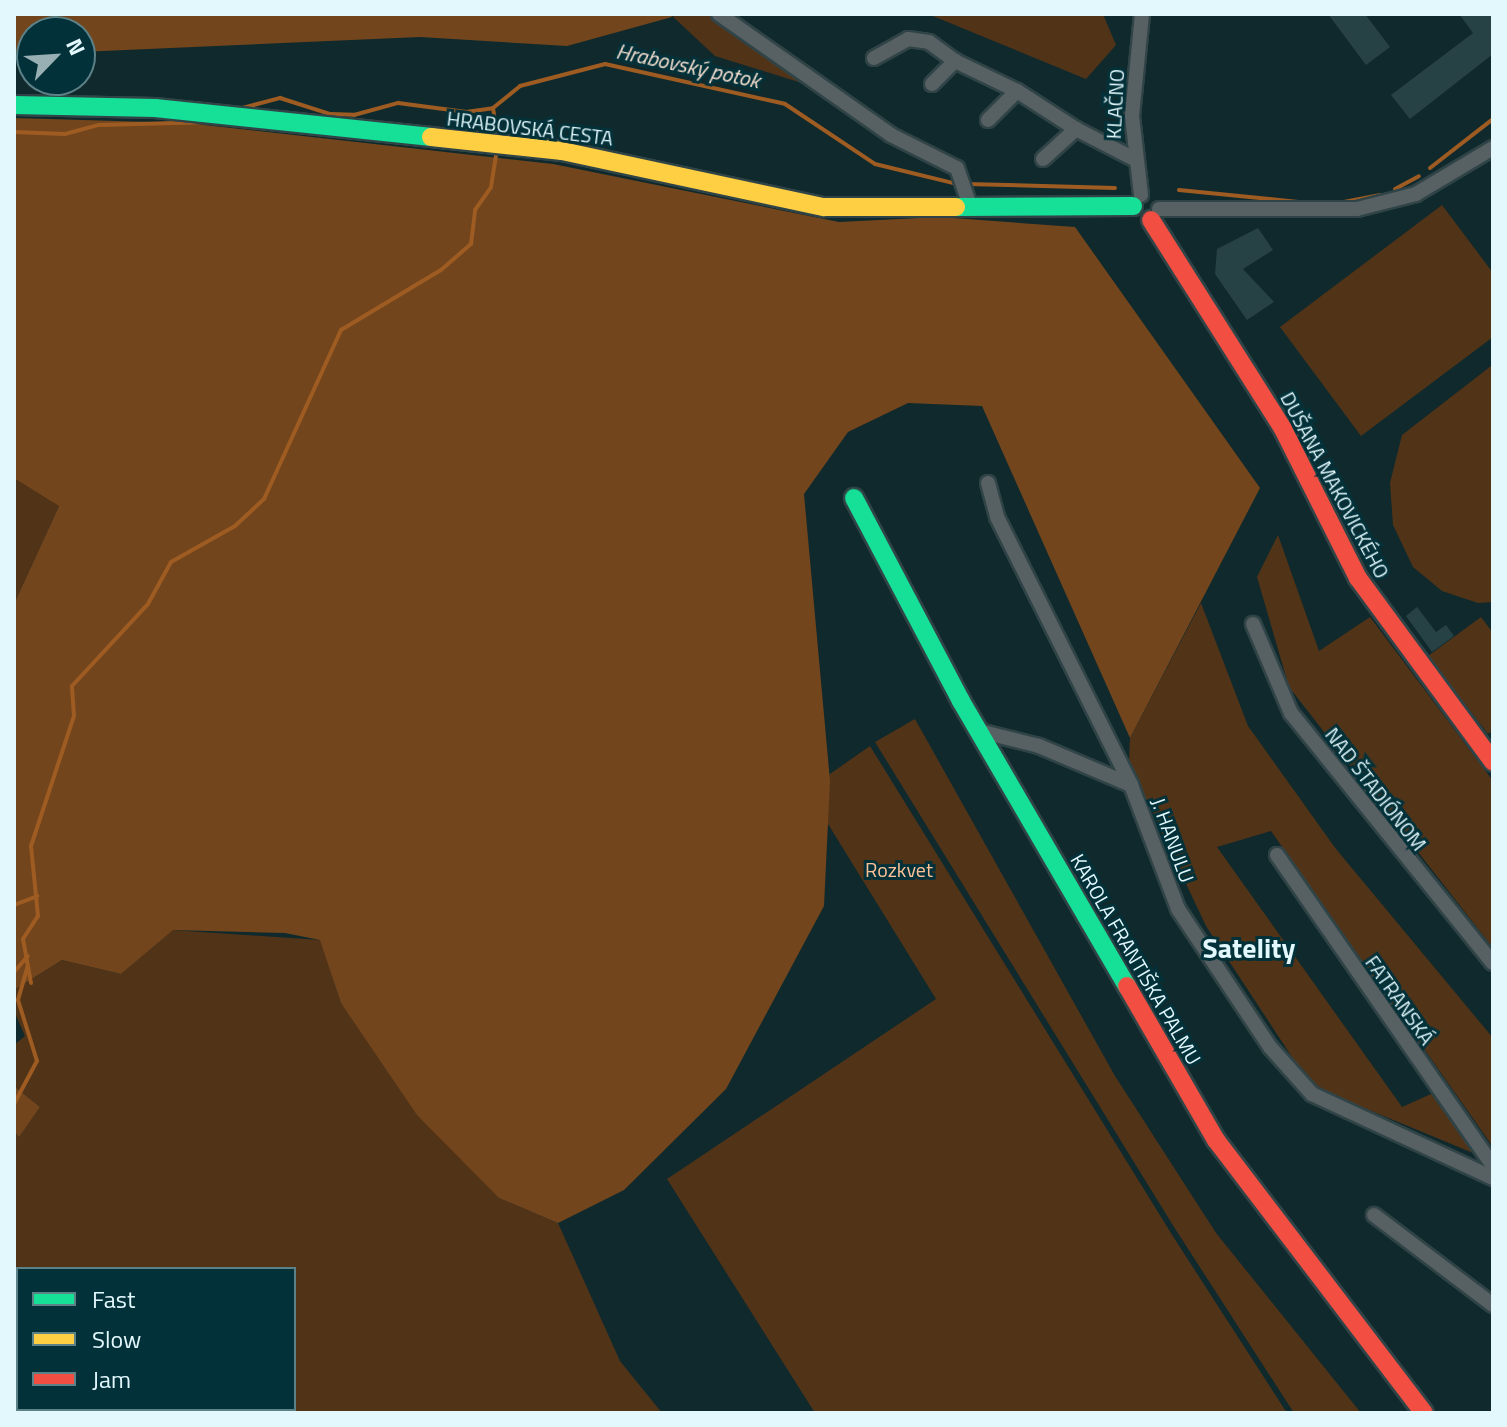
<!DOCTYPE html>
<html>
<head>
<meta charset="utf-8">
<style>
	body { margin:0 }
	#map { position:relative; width:1507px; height:1427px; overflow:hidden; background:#10292c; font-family:"Titillium Web",sans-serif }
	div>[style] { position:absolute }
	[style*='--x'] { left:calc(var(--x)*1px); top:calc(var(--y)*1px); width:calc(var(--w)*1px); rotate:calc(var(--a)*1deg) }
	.green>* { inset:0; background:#513318 }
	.forest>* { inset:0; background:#72451c }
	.stream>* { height:4px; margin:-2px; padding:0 2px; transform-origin:2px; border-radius:2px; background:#9e5c22 }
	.building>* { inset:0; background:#274245 }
	.roads { filter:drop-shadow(2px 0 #304447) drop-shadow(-2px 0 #304447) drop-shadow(0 2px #304447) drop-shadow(0 -2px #304447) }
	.street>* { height:14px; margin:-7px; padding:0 7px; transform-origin:7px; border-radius:7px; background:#576062 }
	.fast>* { height:18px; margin:-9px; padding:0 9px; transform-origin:9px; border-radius:9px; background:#16e098 }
	.slow>* { height:18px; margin:-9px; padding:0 9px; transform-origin:9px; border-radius:9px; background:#ffcf43 }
	.jam>* { height:18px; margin:-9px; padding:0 9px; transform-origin:9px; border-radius:9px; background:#f24e42 }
	span { translate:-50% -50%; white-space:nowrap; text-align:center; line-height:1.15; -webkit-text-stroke:6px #033139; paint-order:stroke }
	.street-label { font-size:20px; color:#e2f8fd }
	.park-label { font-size:20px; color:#ffc296 }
	.water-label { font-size:22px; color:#f2ddce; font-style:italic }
	.district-label { font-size:28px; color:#e2f8fd; font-weight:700 }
	.frame { position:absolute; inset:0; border:16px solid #e2f8fd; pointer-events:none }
	.legend { position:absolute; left:16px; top:1267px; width:280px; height:144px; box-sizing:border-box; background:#033139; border:2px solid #5c8187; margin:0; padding:10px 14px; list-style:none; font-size:24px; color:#e2f8fd }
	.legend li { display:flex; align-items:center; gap:16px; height:40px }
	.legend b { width:40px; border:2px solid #5c8187 }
	.north { position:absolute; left:16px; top:16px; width:80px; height:80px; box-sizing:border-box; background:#033139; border:2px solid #5c8187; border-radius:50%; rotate:65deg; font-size:22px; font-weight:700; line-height:32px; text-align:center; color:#e2f8fd }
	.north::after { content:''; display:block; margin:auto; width:28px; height:36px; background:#98b0b4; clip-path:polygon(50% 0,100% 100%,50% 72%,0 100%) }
</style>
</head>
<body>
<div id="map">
	<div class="green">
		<i style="clip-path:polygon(670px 14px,713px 14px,805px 84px,715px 56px)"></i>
		<i style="clip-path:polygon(928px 14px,1103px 14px,1116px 45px,1086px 79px)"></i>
		<i style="clip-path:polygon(1442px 205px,1493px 273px,1493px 337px,1361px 436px,1280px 327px)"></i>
		<i style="clip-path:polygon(1491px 366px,1493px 602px,1478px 603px,1442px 591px,1413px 567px,1393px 525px,1390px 483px,1402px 435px)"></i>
		<i style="clip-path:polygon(19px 477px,59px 506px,14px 604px,14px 478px)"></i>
		<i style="clip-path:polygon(1278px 535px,1319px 651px,1370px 617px,1493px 781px,1493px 948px,1289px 687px,1257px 577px)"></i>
		<i style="clip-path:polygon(1201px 603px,1248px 726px,1336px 849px,1493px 1038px,1493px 1147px,1271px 831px,1217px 847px,1402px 1107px,1431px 1094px,1478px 1155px,1311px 1086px,1206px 926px,1129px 763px,1130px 738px)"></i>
		<i style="clip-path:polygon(1481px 617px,1493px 633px,1493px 730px,1488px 734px,1428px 656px)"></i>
		<i style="clip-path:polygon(915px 719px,1115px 1076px,1216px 1233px,1361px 1413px,1294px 1413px,1174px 1227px,875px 742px)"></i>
		<i style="clip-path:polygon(870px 746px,1174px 1238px,1287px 1413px,815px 1413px,667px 1179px,936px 999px,807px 790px)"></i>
		<i style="clip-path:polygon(evenodd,172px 930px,321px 940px,341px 1003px,499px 1198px,558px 1223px,620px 1361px,662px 1413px,14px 1413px,14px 1132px,19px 1136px,40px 1107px,14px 1086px,14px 1045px,25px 1036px,14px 1011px,14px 990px,62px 960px,121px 974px,172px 930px,18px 1269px,294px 1269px,294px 1409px,18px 1409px,18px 1269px)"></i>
	</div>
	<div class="forest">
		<i style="clip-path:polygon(14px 14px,670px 14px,672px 17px,567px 46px,420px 37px,80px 52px,80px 32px,32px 32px,32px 52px,14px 52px)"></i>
		<i style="clip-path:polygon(14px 118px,186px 123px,553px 164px,839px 222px,939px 217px,1075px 227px,1260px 488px,1130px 738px,982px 406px,908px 403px,848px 432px,804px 494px,830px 781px,824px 906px,726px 1089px,624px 1190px,558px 1223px,499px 1198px,417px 1115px,341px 1003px,320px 940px,285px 933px,173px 930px,121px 974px,62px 960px,14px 990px,14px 604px,59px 506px,14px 478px)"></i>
		<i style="clip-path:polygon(14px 1086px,40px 1107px,19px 1137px,14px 1131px)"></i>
	</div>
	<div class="stream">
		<i style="--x:493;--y:108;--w:24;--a:81"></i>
		<i style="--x:235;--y:110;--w:47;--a:-14.9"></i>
		<i style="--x:280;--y:98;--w:52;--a:17.7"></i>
		<i style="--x:330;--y:114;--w:24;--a:2"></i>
		<i style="--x:354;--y:115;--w:46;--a:-15.3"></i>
		<i style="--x:398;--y:103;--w:69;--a:7.5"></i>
		<i style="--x:466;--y:112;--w:27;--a:-8"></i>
		<i style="--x:493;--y:108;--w:35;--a:-39"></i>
		<i style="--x:520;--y:86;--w:88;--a:-14.5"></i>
		<i style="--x:605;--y:64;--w:184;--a:12.5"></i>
		<i style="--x:785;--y:104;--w:108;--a:33.7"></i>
		<i style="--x:875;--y:164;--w:84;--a:13.7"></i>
		<i style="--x:14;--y:132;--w:51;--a:2.2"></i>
		<i style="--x:65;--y:134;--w:35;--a:-15"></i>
		<i style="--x:99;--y:125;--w:114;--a:-1.5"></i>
		<i style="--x:1430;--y:168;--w:80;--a:-37.9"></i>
		<i style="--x:966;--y:184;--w:149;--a:1.5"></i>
		<i style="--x:1395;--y:189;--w:27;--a:-28"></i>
		<i style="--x:1179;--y:190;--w:122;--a:5.7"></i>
		<i style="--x:1344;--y:202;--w:37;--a:-11"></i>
		<i style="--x:14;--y:905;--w:25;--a:-21"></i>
		<i style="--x:14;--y:972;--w:21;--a:-49"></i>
		<i style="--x:31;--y:983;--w:45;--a:-100.3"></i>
		<i style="--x:23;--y:939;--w:27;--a:-57"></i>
		<i style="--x:38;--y:916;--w:70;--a:-95.7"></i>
		<i style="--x:31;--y:846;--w:137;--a:-71.7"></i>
		<i style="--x:74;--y:716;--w:30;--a:-94"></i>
		<i style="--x:72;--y:686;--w:112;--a:-47.2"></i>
		<i style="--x:148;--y:604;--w:48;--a:-61.3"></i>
		<i style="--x:171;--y:562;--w:73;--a:-29.4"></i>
		<i style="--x:235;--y:526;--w:40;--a:-43"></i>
		<i style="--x:264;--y:499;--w:186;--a:-65.5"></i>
		<i style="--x:341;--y:330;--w:117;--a:-31"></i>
		<i style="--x:441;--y:270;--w:40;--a:-41"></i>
		<i style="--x:471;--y:244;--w:34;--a:-83"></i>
		<i style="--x:475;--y:210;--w:28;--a:-55"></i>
		<i style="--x:491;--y:187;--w:32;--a:-81"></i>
		<i style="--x:14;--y:1104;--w:49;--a:-61.9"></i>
		<i style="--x:37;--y:1061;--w:64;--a:-107.3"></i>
		<i style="--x:18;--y:1000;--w:36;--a:-74"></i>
	</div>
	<div class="building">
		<i style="clip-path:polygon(1328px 14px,1365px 14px,1390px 47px,1366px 65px)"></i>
		<i style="clip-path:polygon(1459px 14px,1493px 14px,1493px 54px,1410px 119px,1391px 95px,1473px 33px)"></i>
		<i style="clip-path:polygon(1258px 228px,1273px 250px,1243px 269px,1274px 302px,1247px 320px,1215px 274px,1217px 249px)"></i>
		<i style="clip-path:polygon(1417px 607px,1436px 632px,1446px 625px,1454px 636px,1432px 652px,1406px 616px)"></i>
	</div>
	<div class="roads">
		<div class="street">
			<i style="--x:719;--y:14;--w:210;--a:35.1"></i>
			<i style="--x:891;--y:135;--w:74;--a:26.6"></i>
			<i style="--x:957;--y:168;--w:36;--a:71"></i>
			<i style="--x:874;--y:58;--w:39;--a:-29"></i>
			<i style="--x:908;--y:39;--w:21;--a:8"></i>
			<i style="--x:929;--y:42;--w:32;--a:36"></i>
			<i style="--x:932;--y:84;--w:33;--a:-45"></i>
			<i style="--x:955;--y:61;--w:69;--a:25.8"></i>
			<i style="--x:988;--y:120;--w:41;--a:-45"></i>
			<i style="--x:1017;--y:91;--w:70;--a:32.8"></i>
			<i style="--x:1043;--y:159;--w:45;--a:-42.3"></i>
			<i style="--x:1076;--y:129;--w:65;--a:27.3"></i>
			<i style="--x:1141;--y:195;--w:80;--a:-96.5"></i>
			<i style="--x:1132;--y:116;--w:102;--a:-84.4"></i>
			<i style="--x:1159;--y:209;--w:198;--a:0"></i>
			<i style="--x:1357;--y:209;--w:61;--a:-14.3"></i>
			<i style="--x:1416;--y:194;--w:90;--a:-30.9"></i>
			<i style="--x:988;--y:483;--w:35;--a:75"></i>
			<i style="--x:997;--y:517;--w:300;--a:63.4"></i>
			<i style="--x:1131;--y:785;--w:133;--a:69.2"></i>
			<i style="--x:1178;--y:909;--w:166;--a:56.3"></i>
			<i style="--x:1270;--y:1047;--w:63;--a:48.2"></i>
			<i style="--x:1312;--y:1094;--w:200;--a:24.9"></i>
			<i style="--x:1253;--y:624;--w:97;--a:66.9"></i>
			<i style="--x:1291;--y:713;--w:321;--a:51.1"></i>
			<i style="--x:979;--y:731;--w:62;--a:14"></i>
			<i style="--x:1039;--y:746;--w:100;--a:23"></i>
			<i style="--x:1277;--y:855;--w:379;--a:55.2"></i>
			<i style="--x:1374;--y:1215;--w:149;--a:37.1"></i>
		</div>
		<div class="fast">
			<i style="--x:14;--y:105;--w:141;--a:1.2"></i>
			<i style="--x:155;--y:108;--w:278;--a:6"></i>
			<i style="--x:956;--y:207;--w:177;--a:-0.3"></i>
			<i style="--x:854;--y:498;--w:229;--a:62.2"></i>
			<i style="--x:961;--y:701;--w:330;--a:59.8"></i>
		</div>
		<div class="slow">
			<i style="--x:431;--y:137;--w:132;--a:6.1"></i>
			<i style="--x:562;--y:151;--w:268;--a:12.1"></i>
			<i style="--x:824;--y:207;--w:132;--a:0"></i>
		</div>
		<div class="jam">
			<i style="--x:1151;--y:220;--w:247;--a:57.7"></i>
			<i style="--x:1283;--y:429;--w:167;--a:63.3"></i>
			<i style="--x:1358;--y:578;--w:228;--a:53.7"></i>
			<i style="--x:1127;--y:986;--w:178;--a:60"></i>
			<i style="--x:1216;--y:1140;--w:343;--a:52.7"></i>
		</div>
	</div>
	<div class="street-label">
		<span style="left:1115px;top:104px;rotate:-87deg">KLAČNO</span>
		<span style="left:530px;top:128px;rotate:7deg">HRABOVSKÁ CESTA</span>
		<span style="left:1335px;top:485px;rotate:62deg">DUŠANA MAKOVICKÉHO</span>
		<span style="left:1376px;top:789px;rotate:52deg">NAD ŠTADIÓNOM</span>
		<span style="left:1173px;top:840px;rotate:70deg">J. HANULU</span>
		<span style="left:1136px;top:959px;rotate:60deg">KAROLA FRANTIŠKA PALMU</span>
		<span style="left:1400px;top:1000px;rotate:55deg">FATRANSKÁ</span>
	</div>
	<div class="park-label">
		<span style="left:899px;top:869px">Rozkvet</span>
	</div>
	<div class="water-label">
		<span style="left:688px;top:66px;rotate:12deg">Hrabovský potok</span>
	</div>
	<div class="district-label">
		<span style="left:1249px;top:948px">Satelity</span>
	</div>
	<div class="frame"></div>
	<ul class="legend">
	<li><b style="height:10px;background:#16e098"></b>Fast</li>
	<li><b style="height:10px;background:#ffcf43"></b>Slow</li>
	<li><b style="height:10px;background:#f24e42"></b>Jam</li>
	</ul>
	<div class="north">N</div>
</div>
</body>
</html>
